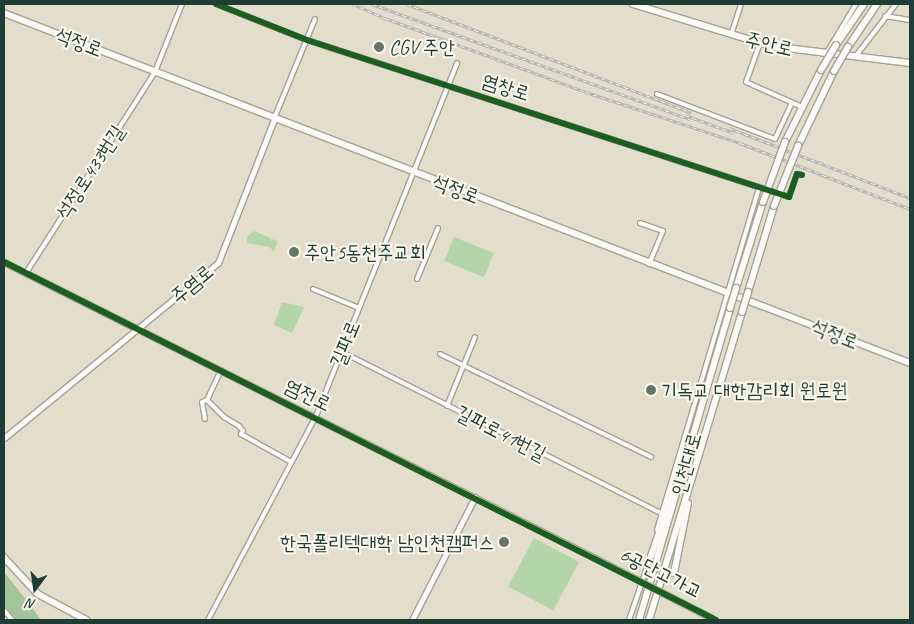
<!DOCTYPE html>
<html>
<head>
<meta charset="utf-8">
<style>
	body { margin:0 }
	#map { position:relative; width:914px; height:624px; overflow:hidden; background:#e3ddcc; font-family:Caveat,"Poor Story",sans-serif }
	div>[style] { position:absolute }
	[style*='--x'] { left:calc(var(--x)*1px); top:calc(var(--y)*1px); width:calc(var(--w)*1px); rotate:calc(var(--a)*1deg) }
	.green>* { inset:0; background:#b3d5a7; transform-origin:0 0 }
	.forest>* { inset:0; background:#a4c59c }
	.roads { filter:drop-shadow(1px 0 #a2a297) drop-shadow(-1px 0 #a2a297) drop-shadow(0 1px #a2a297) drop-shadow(0 -1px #a2a297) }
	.minor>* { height:4px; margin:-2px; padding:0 2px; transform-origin:2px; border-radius:2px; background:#fbfaf7 }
	.tertiary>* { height:5px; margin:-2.5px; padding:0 2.5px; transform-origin:2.5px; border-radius:2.5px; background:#fbfaf7 }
	.secondary>* { height:5.5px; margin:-2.75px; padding:0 2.75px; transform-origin:2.75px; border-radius:2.75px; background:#fbfaf7 }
	.trunk>* { height:6px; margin:-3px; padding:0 3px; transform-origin:3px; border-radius:3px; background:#fbfaf7 }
	.rail>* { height:3px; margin-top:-1.5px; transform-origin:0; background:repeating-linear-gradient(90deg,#fbf7ec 0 4px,#b2b4b1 0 8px); box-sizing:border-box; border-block:1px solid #b2b4b1 }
	.bridges { filter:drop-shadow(1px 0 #a2a297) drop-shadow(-1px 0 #a2a297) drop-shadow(0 1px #a2a297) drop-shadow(0 -1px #a2a297) }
	.tertiary-bridge>* { height:5px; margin:-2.5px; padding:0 2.5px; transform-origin:2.5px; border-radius:2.5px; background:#fbfaf7 }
	.trunk-bridge>* { height:6px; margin:-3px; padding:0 3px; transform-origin:3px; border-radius:3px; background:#fbfaf7 }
	.cycleway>* { height:6px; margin:-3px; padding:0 3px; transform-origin:3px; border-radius:3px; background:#1b5e20 }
	.dots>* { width:14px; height:14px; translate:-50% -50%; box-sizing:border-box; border:2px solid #fbf7ec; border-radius:50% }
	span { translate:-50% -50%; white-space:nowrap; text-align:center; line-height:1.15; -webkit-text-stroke:4px #fbf7ec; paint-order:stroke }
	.street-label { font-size:20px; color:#1f3d34 }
	.poi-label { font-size:20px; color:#1f3d34 }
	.left { translate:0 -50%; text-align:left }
	.right { translate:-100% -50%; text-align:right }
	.frame { position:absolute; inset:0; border:5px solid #1f3d34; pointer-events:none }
	.north { position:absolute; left:10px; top:564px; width:50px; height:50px; -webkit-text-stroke:4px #fbf7ec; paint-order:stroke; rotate:194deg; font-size:14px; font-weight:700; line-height:20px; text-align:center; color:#1f3d34 }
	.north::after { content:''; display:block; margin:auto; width:18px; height:22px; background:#1f3d34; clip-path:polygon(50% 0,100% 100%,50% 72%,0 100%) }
</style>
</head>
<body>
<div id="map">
	<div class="green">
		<i style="clip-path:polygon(254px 231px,271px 238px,269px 245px,272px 239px,278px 241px,274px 251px,269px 247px,247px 243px,247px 237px)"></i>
		<i style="left:454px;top:237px;width:43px;height:26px;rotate:22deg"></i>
		<i style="clip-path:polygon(282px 302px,304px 307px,292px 333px,274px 325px)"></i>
		<i style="left:534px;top:538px;width:51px;height:55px;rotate:28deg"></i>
	</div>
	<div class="forest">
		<i style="clip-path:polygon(4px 572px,31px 606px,41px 620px,16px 620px,4px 604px)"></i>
	</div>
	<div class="roads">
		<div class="minor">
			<i style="--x:216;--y:4;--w:98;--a:21.6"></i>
			<i style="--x:307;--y:40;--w:507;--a:18.04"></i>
			<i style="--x:789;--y:197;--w:24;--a:-71"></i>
			<i style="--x:797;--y:174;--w:5;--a:11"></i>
			<i style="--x:885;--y:16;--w:25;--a:9"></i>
			<i style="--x:731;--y:35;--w:33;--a:-72"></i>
			<i style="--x:760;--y:43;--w:41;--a:109.7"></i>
			<i style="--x:746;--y:82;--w:61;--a:24.1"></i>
			<i style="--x:826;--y:54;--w:58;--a:-59"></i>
			<i style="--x:855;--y:57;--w:67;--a:-52.3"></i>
			<i style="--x:657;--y:94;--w:126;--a:20.9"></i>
			<i style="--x:775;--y:139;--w:40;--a:-65"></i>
			<i style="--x:274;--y:119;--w:108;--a:-67.7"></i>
			<i style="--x:640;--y:223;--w:24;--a:19"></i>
			<i style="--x:663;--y:231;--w:36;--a:113"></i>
			<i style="--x:26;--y:273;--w:239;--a:-57.3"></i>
			<i style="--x:155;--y:72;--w:73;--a:-68.3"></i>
			<i style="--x:417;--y:279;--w:55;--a:-67.6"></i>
			<i style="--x:313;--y:289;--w:50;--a:22.4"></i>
			<i style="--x:342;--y:352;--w:357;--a:26.8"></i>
			<i style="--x:440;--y:354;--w:235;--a:26"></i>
			<i style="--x:221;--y:370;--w:33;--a:115"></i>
			<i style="--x:207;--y:400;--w:24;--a:45"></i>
			<i style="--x:224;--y:417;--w:17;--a:31"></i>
			<i style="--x:239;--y:426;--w:6;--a:51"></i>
			<i style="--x:243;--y:431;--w:4;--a:124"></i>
			<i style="--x:241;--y:434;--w:57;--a:29.2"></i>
			<i style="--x:447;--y:406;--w:74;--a:-67.9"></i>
			<i style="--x:205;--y:419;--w:17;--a:-100"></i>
			<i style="--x:202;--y:402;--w:5;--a:-22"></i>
			<i style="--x:657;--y:530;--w:358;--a:-73.4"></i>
			<i style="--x:4;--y:610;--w:13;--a:51"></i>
			<i style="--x:208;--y:620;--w:231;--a:-62.1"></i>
			<i style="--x:316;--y:416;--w:380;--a:-68.2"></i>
			<i style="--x:629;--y:620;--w:68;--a:-71"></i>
		</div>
		<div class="tertiary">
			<i style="--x:4;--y:262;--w:663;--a:26.6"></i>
			<i style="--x:4;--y:438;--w:276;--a:-39.3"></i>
			<i style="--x:218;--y:263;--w:155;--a:-68.7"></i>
			<i style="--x:412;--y:620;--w:138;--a:-62.9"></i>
		</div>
		<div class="secondary">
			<i style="--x:633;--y:4;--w:143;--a:17"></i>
			<i style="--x:770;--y:46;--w:141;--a:6.9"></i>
			<i style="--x:4;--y:13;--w:971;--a:21.12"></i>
			<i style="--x:4;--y:557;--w:50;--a:47.4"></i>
			<i style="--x:38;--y:594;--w:55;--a:28"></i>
		</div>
		<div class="trunk">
			<i style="--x:836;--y:45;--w:50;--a:-55.7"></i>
			<i style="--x:848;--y:47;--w:52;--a:-56"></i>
			<i style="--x:785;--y:142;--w:80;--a:-63.4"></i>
			<i style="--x:798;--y:146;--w:83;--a:-64.4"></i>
			<i style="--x:736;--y:288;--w:90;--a:-72.6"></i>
			<i style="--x:748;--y:292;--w:90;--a:-73.2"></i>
			<i style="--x:651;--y:556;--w:73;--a:-70.8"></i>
			<i style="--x:674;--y:573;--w:71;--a:-78.7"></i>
			<i style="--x:639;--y:620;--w:325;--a:-73.7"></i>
			<i style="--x:649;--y:620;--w:322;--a:-73.2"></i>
		</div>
	</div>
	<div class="rail">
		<i style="--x:353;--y:4;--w:35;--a:24"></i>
		<i style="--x:385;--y:18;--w:214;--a:20.2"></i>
		<i style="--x:586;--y:92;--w:162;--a:18.3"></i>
		<i style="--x:740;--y:143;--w:182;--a:21.2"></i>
		<i style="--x:372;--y:4;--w:338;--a:19.9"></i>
		<i style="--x:407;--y:4;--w:305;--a:20.9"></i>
		<i style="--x:685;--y:115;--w:52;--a:20.2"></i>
		<i style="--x:729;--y:128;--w:194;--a:21.1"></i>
	</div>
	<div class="bridges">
		<div class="tertiary-bridge">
			<i style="--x:597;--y:559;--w:127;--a:27.2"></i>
		</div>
		<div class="trunk-bridge">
			<i style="--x:821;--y:70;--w:29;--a:-59"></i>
			<i style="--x:834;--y:71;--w:28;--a:-60"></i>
			<i style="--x:763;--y:202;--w:64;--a:-69.9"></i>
			<i style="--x:774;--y:206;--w:65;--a:-68.2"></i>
			<i style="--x:730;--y:308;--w:21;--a:-73"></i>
			<i style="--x:742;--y:312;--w:21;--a:-73"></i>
		</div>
	</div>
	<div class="cycleway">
		<i style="--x:216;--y:4;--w:98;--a:21.6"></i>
		<i style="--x:307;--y:40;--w:507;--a:18.04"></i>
		<i style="--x:789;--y:197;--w:24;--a:-71"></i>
		<i style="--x:797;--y:174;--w:5;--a:11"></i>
		<i style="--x:4;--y:262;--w:797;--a:26.69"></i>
	</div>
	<div class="dots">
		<i style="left:379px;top:47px;background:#647569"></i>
		<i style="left:294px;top:252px;background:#647569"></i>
		<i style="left:651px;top:390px;background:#647569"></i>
		<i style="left:504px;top:542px;background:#647569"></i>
	</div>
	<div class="street-label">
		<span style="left:79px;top:42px;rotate:21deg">석정로</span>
		<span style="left:769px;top:44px;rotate:13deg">주안로</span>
		<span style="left:506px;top:87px;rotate:18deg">염창로</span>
		<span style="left:90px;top:172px;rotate:-57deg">석정로433번길</span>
		<span style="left:456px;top:189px;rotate:21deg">석정로</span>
		<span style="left:192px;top:284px;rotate:-40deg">주염로</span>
		<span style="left:835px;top:334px;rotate:22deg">석정로</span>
		<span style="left:345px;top:344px;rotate:-68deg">길파로</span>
		<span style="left:308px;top:395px;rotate:26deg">염전로</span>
		<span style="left:501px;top:433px;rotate:27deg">길파로41번길</span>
		<span style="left:686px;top:464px;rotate:-74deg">인천대로</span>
		<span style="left:661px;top:573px;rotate:27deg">6공단고가교</span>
	</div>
	<div class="poi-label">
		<span class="left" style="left:389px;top:47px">CGV 주안</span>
		<span class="left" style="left:304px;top:252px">주안5동천주교회</span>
		<span class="left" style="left:661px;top:390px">기독교 대한감리회 원로원</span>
		<span class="right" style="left:494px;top:542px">한국폴리텍대학 남인천캠퍼스</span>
	</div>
	<div class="frame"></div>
	<div class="north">N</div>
</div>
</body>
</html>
